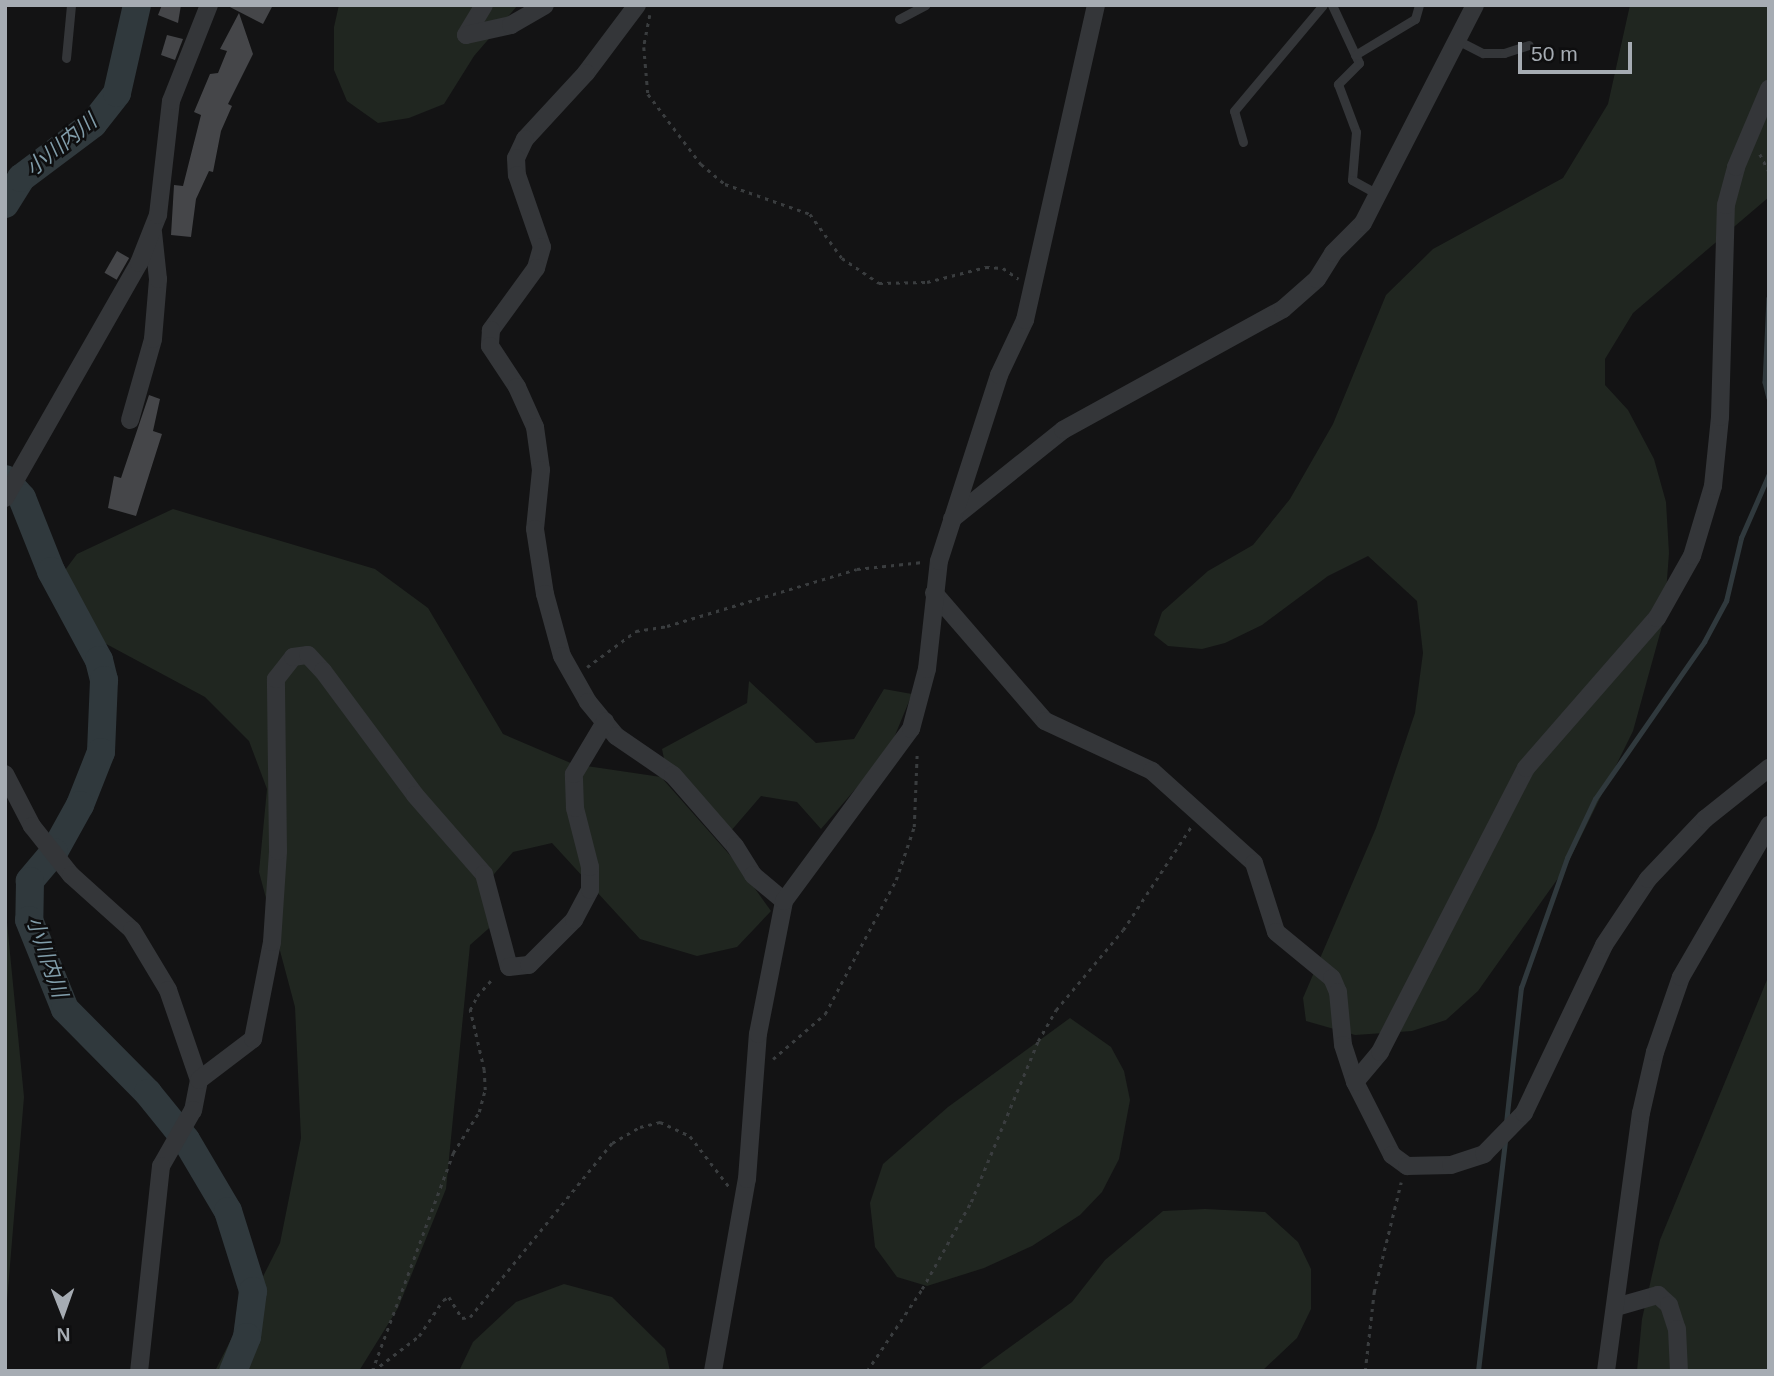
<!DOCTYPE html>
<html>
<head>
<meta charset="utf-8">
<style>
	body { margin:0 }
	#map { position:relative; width:1774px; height:1376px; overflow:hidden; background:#131314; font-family:Arial,"Noto Sans JP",sans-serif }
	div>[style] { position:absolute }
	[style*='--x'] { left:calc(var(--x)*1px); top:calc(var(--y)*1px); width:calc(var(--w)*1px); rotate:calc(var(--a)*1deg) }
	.green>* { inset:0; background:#202620 }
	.stream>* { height:4.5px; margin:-2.25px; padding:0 2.25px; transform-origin:2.25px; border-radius:2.25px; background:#30393d }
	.river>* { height:28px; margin:-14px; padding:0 14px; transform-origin:14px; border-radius:14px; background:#30393d }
	.building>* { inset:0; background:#454649; transform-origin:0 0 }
	.path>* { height:2.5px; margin-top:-1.25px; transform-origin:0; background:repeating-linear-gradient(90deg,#3a3d3f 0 3.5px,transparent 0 8.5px) }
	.service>* { height:9px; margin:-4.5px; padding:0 4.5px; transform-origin:4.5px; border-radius:4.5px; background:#343639 }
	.minor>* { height:18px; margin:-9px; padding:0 9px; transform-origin:9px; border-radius:9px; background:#343639 }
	span { translate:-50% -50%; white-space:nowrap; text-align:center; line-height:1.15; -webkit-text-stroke:5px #0e0e0f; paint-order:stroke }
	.water-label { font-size:21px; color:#819daa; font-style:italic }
	.frame { position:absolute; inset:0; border:7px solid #a6acb3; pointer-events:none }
	.north { position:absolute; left:28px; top:1278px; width:70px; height:70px; -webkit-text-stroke:5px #0e0e0f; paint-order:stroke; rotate:179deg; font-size:19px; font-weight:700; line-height:28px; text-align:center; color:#a6acb3 }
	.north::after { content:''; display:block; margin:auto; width:24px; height:32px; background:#a6acb3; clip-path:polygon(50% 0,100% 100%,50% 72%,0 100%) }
	.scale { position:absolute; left:1518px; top:42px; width:114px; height:32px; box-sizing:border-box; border:4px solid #a6acb3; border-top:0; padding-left:9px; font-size:21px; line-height:24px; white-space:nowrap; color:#a6acb3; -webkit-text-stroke:5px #0e0e0f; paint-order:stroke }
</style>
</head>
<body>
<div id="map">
	<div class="green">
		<i style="clip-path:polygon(339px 5px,518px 5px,474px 56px,444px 104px,409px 118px,378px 123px,347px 101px,334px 70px,334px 27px)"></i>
		<i style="clip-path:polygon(1630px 5px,1769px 5px,1769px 197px,1633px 313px,1605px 359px,1605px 385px,1628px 410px,1654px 459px,1666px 502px,1669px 553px,1664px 619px,1633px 731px,1566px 867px,1478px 991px,1446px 1020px,1412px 1031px,1355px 1035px,1306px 1021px,1303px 998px,1376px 828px,1415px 713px,1423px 653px,1417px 601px,1368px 556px,1328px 576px,1262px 625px,1225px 643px,1202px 649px,1168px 646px,1154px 635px,1162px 612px,1208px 571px,1253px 545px,1290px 499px,1333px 424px,1386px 295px,1433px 249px,1563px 178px,1608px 104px)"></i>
		<i style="clip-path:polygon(173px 509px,375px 569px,428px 608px,503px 734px,573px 764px,661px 777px,736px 862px,771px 911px,737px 947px,697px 956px,640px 939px,552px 843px,513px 852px,483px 887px,496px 922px,470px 945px,446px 1189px,398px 1308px,359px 1371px,215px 1371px,280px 1243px,301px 1138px,295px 1007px,259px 872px,267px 789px,249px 741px,205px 697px,69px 624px,51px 589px,77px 554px)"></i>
		<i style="clip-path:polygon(749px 681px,816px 743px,854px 739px,884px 689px,912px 694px,889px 750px,821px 829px,797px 802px,761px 796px,730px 832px,665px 763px,662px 749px,747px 703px)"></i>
		<i style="clip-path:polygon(5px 902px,24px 1097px,5px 1325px)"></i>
		<i style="clip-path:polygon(1769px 975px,1769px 1371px,1637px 1371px,1642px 1319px,1660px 1240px)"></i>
		<i style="clip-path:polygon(1070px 1018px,1111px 1047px,1124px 1071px,1130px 1100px,1119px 1159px,1102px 1192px,1080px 1215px,1032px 1246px,984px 1268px,927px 1286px,897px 1277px,875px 1247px,870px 1203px,883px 1164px,948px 1107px)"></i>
		<i style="clip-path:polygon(1205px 1209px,1265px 1212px,1298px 1242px,1311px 1269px,1311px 1309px,1297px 1338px,1262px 1371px,977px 1371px,1072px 1302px,1105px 1260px,1163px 1211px)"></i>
		<i style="clip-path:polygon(564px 1284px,612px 1297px,665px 1349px,670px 1371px,459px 1371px,473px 1342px,516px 1302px)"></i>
	</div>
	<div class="stream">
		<i style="--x:1769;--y:298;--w:84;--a:92.7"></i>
		<i style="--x:1765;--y:382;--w:16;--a:76"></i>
		<i style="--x:1506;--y:1123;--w:136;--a:-83.7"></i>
		<i style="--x:1521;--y:988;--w:138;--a:-70.5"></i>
		<i style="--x:1567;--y:858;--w:65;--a:-64.6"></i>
		<i style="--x:1595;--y:799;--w:191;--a:-55.2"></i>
		<i style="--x:1704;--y:642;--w:47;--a:-61.8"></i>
		<i style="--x:1726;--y:601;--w:65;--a:-76.6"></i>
		<i style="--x:1741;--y:538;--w:70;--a:-66.4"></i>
		<i style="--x:1478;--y:1371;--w:231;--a:-83.3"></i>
	</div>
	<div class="river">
		<i style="--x:5;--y:204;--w:31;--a:-58"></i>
		<i style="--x:21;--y:178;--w:90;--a:-36.9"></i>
		<i style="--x:93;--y:124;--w:39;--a:-52"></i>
		<i style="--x:117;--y:93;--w:90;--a:-77.2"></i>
		<i style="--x:5;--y:479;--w:25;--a:48"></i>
		<i style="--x:22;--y:498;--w:79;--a:68.3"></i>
		<i style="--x:51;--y:571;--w:101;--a:61.7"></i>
		<i style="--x:99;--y:660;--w:21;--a:76"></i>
		<i style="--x:104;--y:680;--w:72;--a:92.4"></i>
		<i style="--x:101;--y:752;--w:57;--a:111.6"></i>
		<i style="--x:80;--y:805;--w:54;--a:119"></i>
		<i style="--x:54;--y:852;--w:38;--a:130"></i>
		<i style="--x:30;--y:881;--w:39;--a:91"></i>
		<i style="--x:29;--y:920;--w:96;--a:68"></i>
		<i style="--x:65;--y:1009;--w:118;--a:45.3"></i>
		<i style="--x:148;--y:1093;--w:60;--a:51"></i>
		<i style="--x:186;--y:1140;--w:82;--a:59.4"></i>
		<i style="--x:228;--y:1211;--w:84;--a:72.6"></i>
		<i style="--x:253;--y:1291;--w:46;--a:97.4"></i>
		<i style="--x:247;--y:1337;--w:37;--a:112"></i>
	</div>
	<div class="building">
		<i style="clip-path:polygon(162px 5px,181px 5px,178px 23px,158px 15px)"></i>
		<i style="clip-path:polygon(226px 5px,273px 5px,263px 24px)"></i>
		<i style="clip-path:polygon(239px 13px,253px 54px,228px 104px,232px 106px,221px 131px,213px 172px,209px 171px,196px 199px,191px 237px,171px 235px,174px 185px,183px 186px,201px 115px,194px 112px,210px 74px,218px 73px,227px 51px,220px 49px)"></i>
		<i style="clip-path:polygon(167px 35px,183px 39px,175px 60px,161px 55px)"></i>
		<i style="left:117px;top:251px;width:14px;height:25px;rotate:30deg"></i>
		<i style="clip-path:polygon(149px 395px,160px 399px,153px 431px,162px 434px,136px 516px,108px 508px,114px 476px,121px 478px)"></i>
	</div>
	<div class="path">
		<i style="--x:650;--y:15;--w:33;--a:101"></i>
		<i style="--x:644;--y:47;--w:47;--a:85.1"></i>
		<i style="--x:648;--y:94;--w:88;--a:52.9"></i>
		<i style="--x:701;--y:164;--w:31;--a:40"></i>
		<i style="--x:725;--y:184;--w:90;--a:19.4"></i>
		<i style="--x:810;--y:214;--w:54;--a:54"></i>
		<i style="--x:842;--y:258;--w:45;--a:34"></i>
		<i style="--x:879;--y:283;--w:48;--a:-1.2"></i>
		<i style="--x:927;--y:282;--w:61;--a:-14.3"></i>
		<i style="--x:986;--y:267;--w:17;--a:3"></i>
		<i style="--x:1003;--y:268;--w:19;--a:35"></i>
		<i style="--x:1760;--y:154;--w:20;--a:63"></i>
		<i style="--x:587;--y:667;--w:61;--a:-36.3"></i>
		<i style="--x:636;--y:631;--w:31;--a:-9"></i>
		<i style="--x:667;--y:626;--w:198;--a:-16.7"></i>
		<i style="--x:857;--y:569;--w:66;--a:-6.1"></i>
		<i style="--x:773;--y:1059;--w:69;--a:-40.9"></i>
		<i style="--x:825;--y:1014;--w:152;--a:-62.1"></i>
		<i style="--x:896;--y:880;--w:56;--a:-71.2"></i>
		<i style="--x:914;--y:827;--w:76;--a:-87.7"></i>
		<i style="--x:372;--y:1371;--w:233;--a:-69.6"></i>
		<i style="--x:453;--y:1153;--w:49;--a:-57.6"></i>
		<i style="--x:479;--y:1112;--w:23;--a:-75"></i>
		<i style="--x:485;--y:1090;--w:20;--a:-93"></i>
		<i style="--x:484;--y:1070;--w:62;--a:-103.1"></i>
		<i style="--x:470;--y:1010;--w:16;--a:-63"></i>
		<i style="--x:477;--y:996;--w:25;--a:-48"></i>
		<i style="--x:373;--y:1371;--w:58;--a:-37.3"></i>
		<i style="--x:419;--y:1336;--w:43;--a:-56.3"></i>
		<i style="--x:443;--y:1300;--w:7;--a:-27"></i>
		<i style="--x:449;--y:1297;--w:25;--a:58"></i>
		<i style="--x:462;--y:1318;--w:8;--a:-7"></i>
		<i style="--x:470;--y:1317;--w:225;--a:-50.8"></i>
		<i style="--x:612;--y:1143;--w:32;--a:-30"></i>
		<i style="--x:640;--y:1127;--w:21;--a:-14"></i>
		<i style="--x:660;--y:1122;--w:33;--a:25"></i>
		<i style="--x:690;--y:1136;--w:66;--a:52.4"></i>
		<i style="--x:867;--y:1371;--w:99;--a:-56.1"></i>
		<i style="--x:922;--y:1289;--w:100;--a:-60.6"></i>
		<i style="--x:971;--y:1202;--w:174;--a:-67.4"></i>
		<i style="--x:1038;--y:1041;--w:36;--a:-60"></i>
		<i style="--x:1056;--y:1010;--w:104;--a:-50.1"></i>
		<i style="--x:1123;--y:930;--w:123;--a:-56.6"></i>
		<i style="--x:1365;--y:1371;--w:80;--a:-83.5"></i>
		<i style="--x:1374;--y:1292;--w:113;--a:-76.2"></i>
	</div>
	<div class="service">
		<i style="--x:1332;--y:5;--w:64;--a:65"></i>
		<i style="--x:1359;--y:63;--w:30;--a:135"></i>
		<i style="--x:1338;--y:84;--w:51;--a:69.4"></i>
		<i style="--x:1356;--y:132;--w:48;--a:94.8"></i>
		<i style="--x:1352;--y:180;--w:29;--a:29"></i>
		<i style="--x:899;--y:19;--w:30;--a:-28"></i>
		<i style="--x:1457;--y:40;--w:29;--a:27"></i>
		<i style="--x:1483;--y:53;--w:21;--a:0"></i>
		<i style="--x:1504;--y:53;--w:26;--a:-18"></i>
		<i style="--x:1355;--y:55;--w:70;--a:-31"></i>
		<i style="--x:1415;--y:19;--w:15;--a:-74"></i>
		<i style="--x:66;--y:58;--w:53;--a:-84.6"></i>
		<i style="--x:1243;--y:142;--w:32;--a:-106"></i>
		<i style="--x:1234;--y:111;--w:138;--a:-50"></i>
	</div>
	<div class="minor">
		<i style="--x:484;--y:5;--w:35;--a:121"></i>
		<i style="--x:466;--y:35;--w:46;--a:-12.5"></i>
		<i style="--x:511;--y:25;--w:39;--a:-30"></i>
		<i style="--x:637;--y:5;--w:85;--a:126.9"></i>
		<i style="--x:586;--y:73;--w:90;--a:132.7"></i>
		<i style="--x:525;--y:139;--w:21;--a:115"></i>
		<i style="--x:516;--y:158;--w:17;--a:87"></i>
		<i style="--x:517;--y:175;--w:76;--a:70.9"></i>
		<i style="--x:542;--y:247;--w:22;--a:106"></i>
		<i style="--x:536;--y:268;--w:77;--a:126"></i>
		<i style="--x:491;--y:330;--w:16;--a:94"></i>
		<i style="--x:490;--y:346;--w:49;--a:56.6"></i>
		<i style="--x:517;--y:387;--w:44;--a:65.8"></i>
		<i style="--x:535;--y:427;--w:43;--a:82.1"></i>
		<i style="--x:541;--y:470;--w:59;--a:95.8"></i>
		<i style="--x:535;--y:529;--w:66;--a:81.3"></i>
		<i style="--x:545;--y:594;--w:64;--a:74.7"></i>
		<i style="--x:562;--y:656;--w:53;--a:60.5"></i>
		<i style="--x:588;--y:702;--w:44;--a:50.5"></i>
		<i style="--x:616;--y:736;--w:69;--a:34.4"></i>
		<i style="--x:673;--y:775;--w:94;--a:48.9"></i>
		<i style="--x:735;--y:846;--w:34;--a:58"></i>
		<i style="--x:753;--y:875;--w:40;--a:40"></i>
		<i style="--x:130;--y:420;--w:84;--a:-74.1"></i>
		<i style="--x:153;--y:339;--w:60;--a:-85.2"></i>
		<i style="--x:158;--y:279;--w:47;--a:-96.1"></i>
		<i style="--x:5;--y:498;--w:271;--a:-60.3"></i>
		<i style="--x:139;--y:263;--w:52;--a:-68.4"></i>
		<i style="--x:158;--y:215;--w:115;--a:-83.5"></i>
		<i style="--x:171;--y:101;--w:103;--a:-68.4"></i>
		<i style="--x:952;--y:519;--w:142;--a:-38.7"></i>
		<i style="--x:1063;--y:430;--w:251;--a:-28.8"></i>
		<i style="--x:1283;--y:309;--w:45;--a:-41.4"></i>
		<i style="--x:1317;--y:279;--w:31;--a:-58"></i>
		<i style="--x:1333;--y:253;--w:42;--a:-45"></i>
		<i style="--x:1363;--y:223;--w:245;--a:-62.8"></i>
		<i style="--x:934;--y:593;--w:169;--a:49.1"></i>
		<i style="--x:1045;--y:721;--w:118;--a:25"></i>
		<i style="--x:1152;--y:771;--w:137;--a:42"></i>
		<i style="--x:1254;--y:863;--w:72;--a:72.3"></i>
		<i style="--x:1276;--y:932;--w:72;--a:39.4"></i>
		<i style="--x:1332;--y:978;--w:15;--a:67"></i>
		<i style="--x:1338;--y:992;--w:53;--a:84.6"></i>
		<i style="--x:1343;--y:1045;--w:39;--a:72"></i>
		<i style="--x:1355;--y:1082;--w:82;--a:63.1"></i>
		<i style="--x:1392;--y:1155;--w:19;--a:36"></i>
		<i style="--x:1407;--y:1166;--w:44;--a:-1.3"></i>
		<i style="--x:1451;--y:1165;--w:35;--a:-18"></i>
		<i style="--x:1484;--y:1154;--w:57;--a:-45.7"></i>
		<i style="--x:1524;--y:1113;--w:186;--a:-64.5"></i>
		<i style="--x:1604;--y:945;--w:79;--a:-56.3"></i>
		<i style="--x:1648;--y:879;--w:83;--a:-46.5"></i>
		<i style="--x:1705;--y:819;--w:82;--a:-38.6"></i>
		<i style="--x:5;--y:774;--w:59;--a:62.6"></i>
		<i style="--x:32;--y:826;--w:63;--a:51.5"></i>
		<i style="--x:71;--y:875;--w:82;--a:42"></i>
		<i style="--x:132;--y:930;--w:70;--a:59"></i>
		<i style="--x:168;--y:990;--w:95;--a:71"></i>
		<i style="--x:199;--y:1080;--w:31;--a:101"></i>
		<i style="--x:193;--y:1110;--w:64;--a:119.7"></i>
		<i style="--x:161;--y:1166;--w:206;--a:96.1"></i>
		<i style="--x:199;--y:1080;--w:68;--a:-37.2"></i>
		<i style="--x:253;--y:1039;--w:99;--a:-78.9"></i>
		<i style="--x:272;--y:942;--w:91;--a:-86.2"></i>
		<i style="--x:278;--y:851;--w:172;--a:-90.7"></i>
		<i style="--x:276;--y:679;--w:28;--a:-52"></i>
		<i style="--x:293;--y:657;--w:15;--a:-8"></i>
		<i style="--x:308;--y:655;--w:22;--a:47"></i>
		<i style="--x:323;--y:671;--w:154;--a:53.4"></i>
		<i style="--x:415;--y:795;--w:105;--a:48.9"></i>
		<i style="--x:484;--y:874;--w:96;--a:75"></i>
		<i style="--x:509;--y:967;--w:20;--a:-6"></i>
		<i style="--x:529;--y:965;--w:64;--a:-45"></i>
		<i style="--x:574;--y:920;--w:34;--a:-62"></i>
		<i style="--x:590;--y:890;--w:23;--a:-90"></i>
		<i style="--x:590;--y:867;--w:61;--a:-104.3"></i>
		<i style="--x:575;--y:808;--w:34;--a:-92"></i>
		<i style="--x:574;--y:774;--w:61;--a:-59.2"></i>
		<i style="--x:1355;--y:1082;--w:39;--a:-50"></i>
		<i style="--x:1380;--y:1052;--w:319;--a:-62.8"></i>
		<i style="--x:1526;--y:768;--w:199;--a:-48.9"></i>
		<i style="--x:1657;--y:618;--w:71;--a:-60.6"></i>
		<i style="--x:1692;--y:556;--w:73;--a:-73.3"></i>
		<i style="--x:1713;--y:486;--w:69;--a:-84.2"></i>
		<i style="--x:1720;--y:417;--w:212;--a:-88.4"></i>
		<i style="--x:1726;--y:205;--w:39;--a:-75"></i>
		<i style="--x:1736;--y:167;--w:85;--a:-67.1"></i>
		<i style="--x:1616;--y:1307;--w:44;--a:-15.9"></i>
		<i style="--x:1658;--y:1295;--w:15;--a:42"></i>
		<i style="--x:1669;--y:1305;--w:25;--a:72"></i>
		<i style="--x:1677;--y:1329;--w:42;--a:87.3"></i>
		<i style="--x:713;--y:1371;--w:195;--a:-80"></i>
		<i style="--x:747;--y:1179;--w:145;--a:-85.7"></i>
		<i style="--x:758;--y:1034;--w:136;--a:-78.9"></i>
		<i style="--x:784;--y:901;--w:214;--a:-53.6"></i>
		<i style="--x:911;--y:729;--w:62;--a:-75.1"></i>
		<i style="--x:927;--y:669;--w:109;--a:-83.7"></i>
		<i style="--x:939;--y:561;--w:195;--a:-72.1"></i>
		<i style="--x:999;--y:375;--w:61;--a:-64.7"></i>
		<i style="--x:1025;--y:320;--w:323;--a:-77.3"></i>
		<i style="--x:1606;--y:1371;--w:260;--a:-82.3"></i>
		<i style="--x:1641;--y:1113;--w:63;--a:-77.1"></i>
		<i style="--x:1655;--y:1052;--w:79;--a:-70.9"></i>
		<i style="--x:1681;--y:977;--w:176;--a:-59.9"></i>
	</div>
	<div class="water-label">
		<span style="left:61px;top:145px;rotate:-39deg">小川内川</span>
		<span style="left:47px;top:957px;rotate:71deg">小川内川</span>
	</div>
	<div class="frame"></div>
	<div class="north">N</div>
	<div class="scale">50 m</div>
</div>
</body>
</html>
